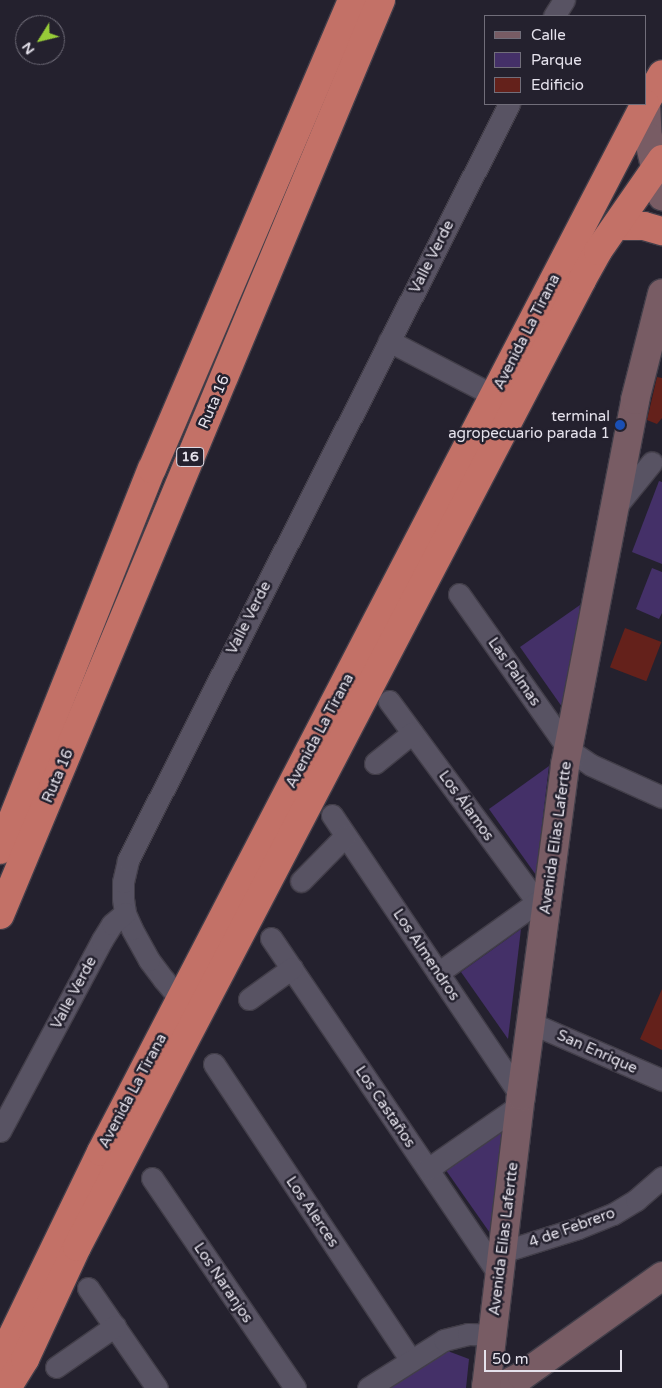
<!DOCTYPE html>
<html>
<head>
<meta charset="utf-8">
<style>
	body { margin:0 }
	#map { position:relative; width:662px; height:1388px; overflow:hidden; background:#24212e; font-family:"Varela Round",sans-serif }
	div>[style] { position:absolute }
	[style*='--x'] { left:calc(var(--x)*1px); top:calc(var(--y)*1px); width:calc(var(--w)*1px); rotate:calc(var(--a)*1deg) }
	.green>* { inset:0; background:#443068 }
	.building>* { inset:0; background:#64211b; transform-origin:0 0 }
	.roads { filter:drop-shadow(1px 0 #423e49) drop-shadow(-1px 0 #423e49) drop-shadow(0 1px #423e49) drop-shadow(0 -1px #423e49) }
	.street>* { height:21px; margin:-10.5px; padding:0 10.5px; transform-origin:10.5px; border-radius:10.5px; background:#585363 }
	.secondary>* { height:28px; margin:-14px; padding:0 14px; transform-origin:14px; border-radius:14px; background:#785c64 }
	.highway>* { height:28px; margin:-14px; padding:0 14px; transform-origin:14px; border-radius:14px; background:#c37167 }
	.dots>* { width:14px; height:14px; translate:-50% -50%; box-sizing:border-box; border:2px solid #24212e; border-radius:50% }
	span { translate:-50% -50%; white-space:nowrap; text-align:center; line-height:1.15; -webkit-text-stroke:5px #24212e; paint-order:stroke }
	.shield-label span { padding:1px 4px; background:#24212e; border:1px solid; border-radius:4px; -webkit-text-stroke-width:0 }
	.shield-label { font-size:14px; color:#e5e2ec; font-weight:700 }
	.street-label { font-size:15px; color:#e5e2ec }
	.poi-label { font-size:15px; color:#e5e2ec }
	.right { translate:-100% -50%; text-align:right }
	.legend { position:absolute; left:484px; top:15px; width:162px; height:90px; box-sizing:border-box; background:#24212e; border:1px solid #716e7a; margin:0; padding:6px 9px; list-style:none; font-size:15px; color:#e5e2ec }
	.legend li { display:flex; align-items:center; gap:10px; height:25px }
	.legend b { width:25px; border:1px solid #716e7a }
	.north { position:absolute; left:15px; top:15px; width:50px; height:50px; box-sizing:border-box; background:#24212e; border:1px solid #716e7a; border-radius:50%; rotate:234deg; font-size:14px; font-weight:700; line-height:20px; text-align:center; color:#e5e2ec }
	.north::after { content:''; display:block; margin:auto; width:18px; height:22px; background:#97cc38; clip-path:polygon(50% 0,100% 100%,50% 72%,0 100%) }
	.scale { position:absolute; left:484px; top:1350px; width:138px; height:22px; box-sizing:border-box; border:2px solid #e5e2ec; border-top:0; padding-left:6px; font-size:15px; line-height:18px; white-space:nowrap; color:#e5e2ec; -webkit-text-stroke:4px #24212e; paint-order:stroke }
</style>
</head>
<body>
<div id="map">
	<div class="green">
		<i style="clip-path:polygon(659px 481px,662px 482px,662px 564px,632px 552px)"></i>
		<i style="clip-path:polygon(652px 568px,662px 572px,662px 613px,659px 619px,636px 609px)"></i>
		<i style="clip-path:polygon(580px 605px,567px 714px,520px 647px)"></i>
		<i style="clip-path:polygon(549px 766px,536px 875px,489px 809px)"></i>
		<i style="clip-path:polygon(521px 929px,508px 1039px,461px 972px)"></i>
		<i style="clip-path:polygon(503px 1124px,490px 1233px,443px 1166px)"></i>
		<i style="clip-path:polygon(445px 1350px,469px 1359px,466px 1388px,387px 1388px)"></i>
	</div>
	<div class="building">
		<i style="clip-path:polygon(657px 377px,662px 378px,662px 418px,657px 424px,647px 420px)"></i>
		<i style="left:625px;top:628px;width:39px;height:42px;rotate:21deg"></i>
		<i style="clip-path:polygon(662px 989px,662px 1050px,640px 1039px)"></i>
	</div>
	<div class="roads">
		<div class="street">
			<i style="--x:554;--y:16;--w:19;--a:-58"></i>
			<i style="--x:389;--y:341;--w:132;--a:27.5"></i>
			<i style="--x:614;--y:509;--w:60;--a:-51"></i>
			<i style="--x:459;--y:594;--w:191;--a:54.8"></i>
			<i style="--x:569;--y:750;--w:27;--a:34"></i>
			<i style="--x:591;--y:765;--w:78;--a:24.3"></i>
			<i style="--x:389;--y:701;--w:250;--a:53.6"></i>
			<i style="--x:537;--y:902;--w:11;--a:10"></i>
			<i style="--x:375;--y:763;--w:48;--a:-39"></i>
			<i style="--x:332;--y:815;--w:339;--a:56.1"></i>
			<i style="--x:301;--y:881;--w:63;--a:-45.6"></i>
			<i style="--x:271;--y:938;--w:408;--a:55.9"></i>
			<i style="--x:438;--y:973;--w:122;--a:-35.6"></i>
			<i style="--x:249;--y:999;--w:53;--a:-35.8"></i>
			<i style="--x:193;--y:1006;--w:15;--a:-152"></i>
			<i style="--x:180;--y:999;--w:25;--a:-130"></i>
			<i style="--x:164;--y:980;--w:25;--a:-127"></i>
			<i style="--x:149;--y:960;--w:35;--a:-119"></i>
			<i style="--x:132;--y:929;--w:17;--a:-114"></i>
			<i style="--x:125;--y:913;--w:15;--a:-98"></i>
			<i style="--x:123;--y:898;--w:16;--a:-90"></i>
			<i style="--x:123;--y:882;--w:23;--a:-77"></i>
			<i style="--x:128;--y:860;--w:847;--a:-63.25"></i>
			<i style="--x:531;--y:1023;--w:143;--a:23.5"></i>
			<i style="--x:214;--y:1064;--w:356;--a:56.4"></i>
			<i style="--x:0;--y:1131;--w:217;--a:-61.9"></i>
			<i style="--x:102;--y:940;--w:19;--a:-58"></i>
			<i style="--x:112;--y:924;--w:17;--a:-40"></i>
			<i style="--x:428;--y:1169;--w:112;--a:-34.8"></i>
			<i style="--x:152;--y:1178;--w:254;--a:55.7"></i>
			<i style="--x:502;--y:1252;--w:80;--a:-17.5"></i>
			<i style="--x:578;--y:1228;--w:38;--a:-22"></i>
			<i style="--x:613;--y:1214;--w:27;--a:-31"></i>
			<i style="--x:636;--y:1200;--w:35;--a:-41"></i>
			<i style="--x:88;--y:1288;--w:121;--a:55.4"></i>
			<i style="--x:56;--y:1367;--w:72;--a:-34.8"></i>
			<i style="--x:368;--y:1388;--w:90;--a:-32.3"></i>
			<i style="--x:444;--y:1340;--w:25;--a:-14"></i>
			<i style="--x:468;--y:1334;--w:24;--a:2"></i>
		</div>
		<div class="secondary">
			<i style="--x:646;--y:104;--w:33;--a:87"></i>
			<i style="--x:648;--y:137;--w:61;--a:76.7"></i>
			<i style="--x:486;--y:1386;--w:18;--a:-3"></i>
			<i style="--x:504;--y:1385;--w:20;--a:-27"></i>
			<i style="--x:522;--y:1376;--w:172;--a:-35.5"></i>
			<i style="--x:486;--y:1388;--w:294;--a:-83.2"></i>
			<i style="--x:521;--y:1096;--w:334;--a:-82.4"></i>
			<i style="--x:565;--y:765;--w:372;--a:-79.1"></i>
			<i style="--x:635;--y:400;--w:110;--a:-75.8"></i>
		</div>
		<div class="highway">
			<i style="--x:646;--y:102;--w:32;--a:-60"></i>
			<i style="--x:616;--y:226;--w:28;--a:0"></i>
			<i style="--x:644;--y:226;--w:19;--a:16"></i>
			<i style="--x:0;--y:850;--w:410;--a:-68.3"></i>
			<i style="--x:152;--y:469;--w:510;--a:-66.9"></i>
			<i style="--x:0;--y:915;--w:991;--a:-67.39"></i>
			<i style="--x:0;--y:1361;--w:232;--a:-64.2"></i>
			<i style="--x:101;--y:1152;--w:1181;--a:-62.57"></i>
			<i style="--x:7;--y:1388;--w:34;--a:-58"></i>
			<i style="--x:25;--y:1359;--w:123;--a:-65.1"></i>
			<i style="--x:77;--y:1247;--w:1091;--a:-62.42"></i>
			<i style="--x:582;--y:280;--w:33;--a:-61"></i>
			<i style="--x:598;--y:251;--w:112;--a:-55.2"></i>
		</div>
	</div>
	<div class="dots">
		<i style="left:620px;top:425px;background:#1a4fb4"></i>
	</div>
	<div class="shield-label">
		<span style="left:190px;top:457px">16</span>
	</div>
	<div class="street-label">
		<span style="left:432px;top:257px;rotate:-63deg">Valle Verde</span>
		<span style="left:527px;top:332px;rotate:-63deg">Avenida La Tirana</span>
		<span style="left:214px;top:402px;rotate:-67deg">Ruta 16</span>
		<span style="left:249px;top:618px;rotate:-63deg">Valle Verde</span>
		<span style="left:514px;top:672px;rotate:55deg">Las Palmas</span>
		<span style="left:320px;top:731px;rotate:-62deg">Avenida La Tirana</span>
		<span style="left:58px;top:776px;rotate:-67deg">Ruta 16</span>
		<span style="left:466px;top:806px;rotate:54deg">Los Álamos</span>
		<span style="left:556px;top:838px;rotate:-82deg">Avenida Elías Lafertte</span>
		<span style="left:426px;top:955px;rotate:56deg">Los Almendros</span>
		<span style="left:74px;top:993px;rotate:-62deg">Valle Verde</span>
		<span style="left:597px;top:1052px;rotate:24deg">San Enrique</span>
		<span style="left:133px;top:1091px;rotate:-62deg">Avenida La Tirana</span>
		<span style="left:385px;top:1107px;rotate:56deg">Los Castaños</span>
		<span style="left:312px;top:1212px;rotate:56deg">Los Alerces</span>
		<span style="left:572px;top:1228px;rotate:-20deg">4 de Febrero</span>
		<span style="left:504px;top:1239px;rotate:-83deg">Avenida Elías Lafertte</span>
		<span style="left:223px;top:1283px;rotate:56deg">Los Naranjos</span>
	</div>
	<div class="poi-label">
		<span class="right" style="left:610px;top:425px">terminal<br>agropecuario parada 1</span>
	</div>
	<ul class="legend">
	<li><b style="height:6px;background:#785c64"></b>Calle</li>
	<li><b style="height:14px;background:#443068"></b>Parque</li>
	<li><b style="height:14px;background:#64211b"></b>Edificio</li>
	</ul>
	<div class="north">N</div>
	<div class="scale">50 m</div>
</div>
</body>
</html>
